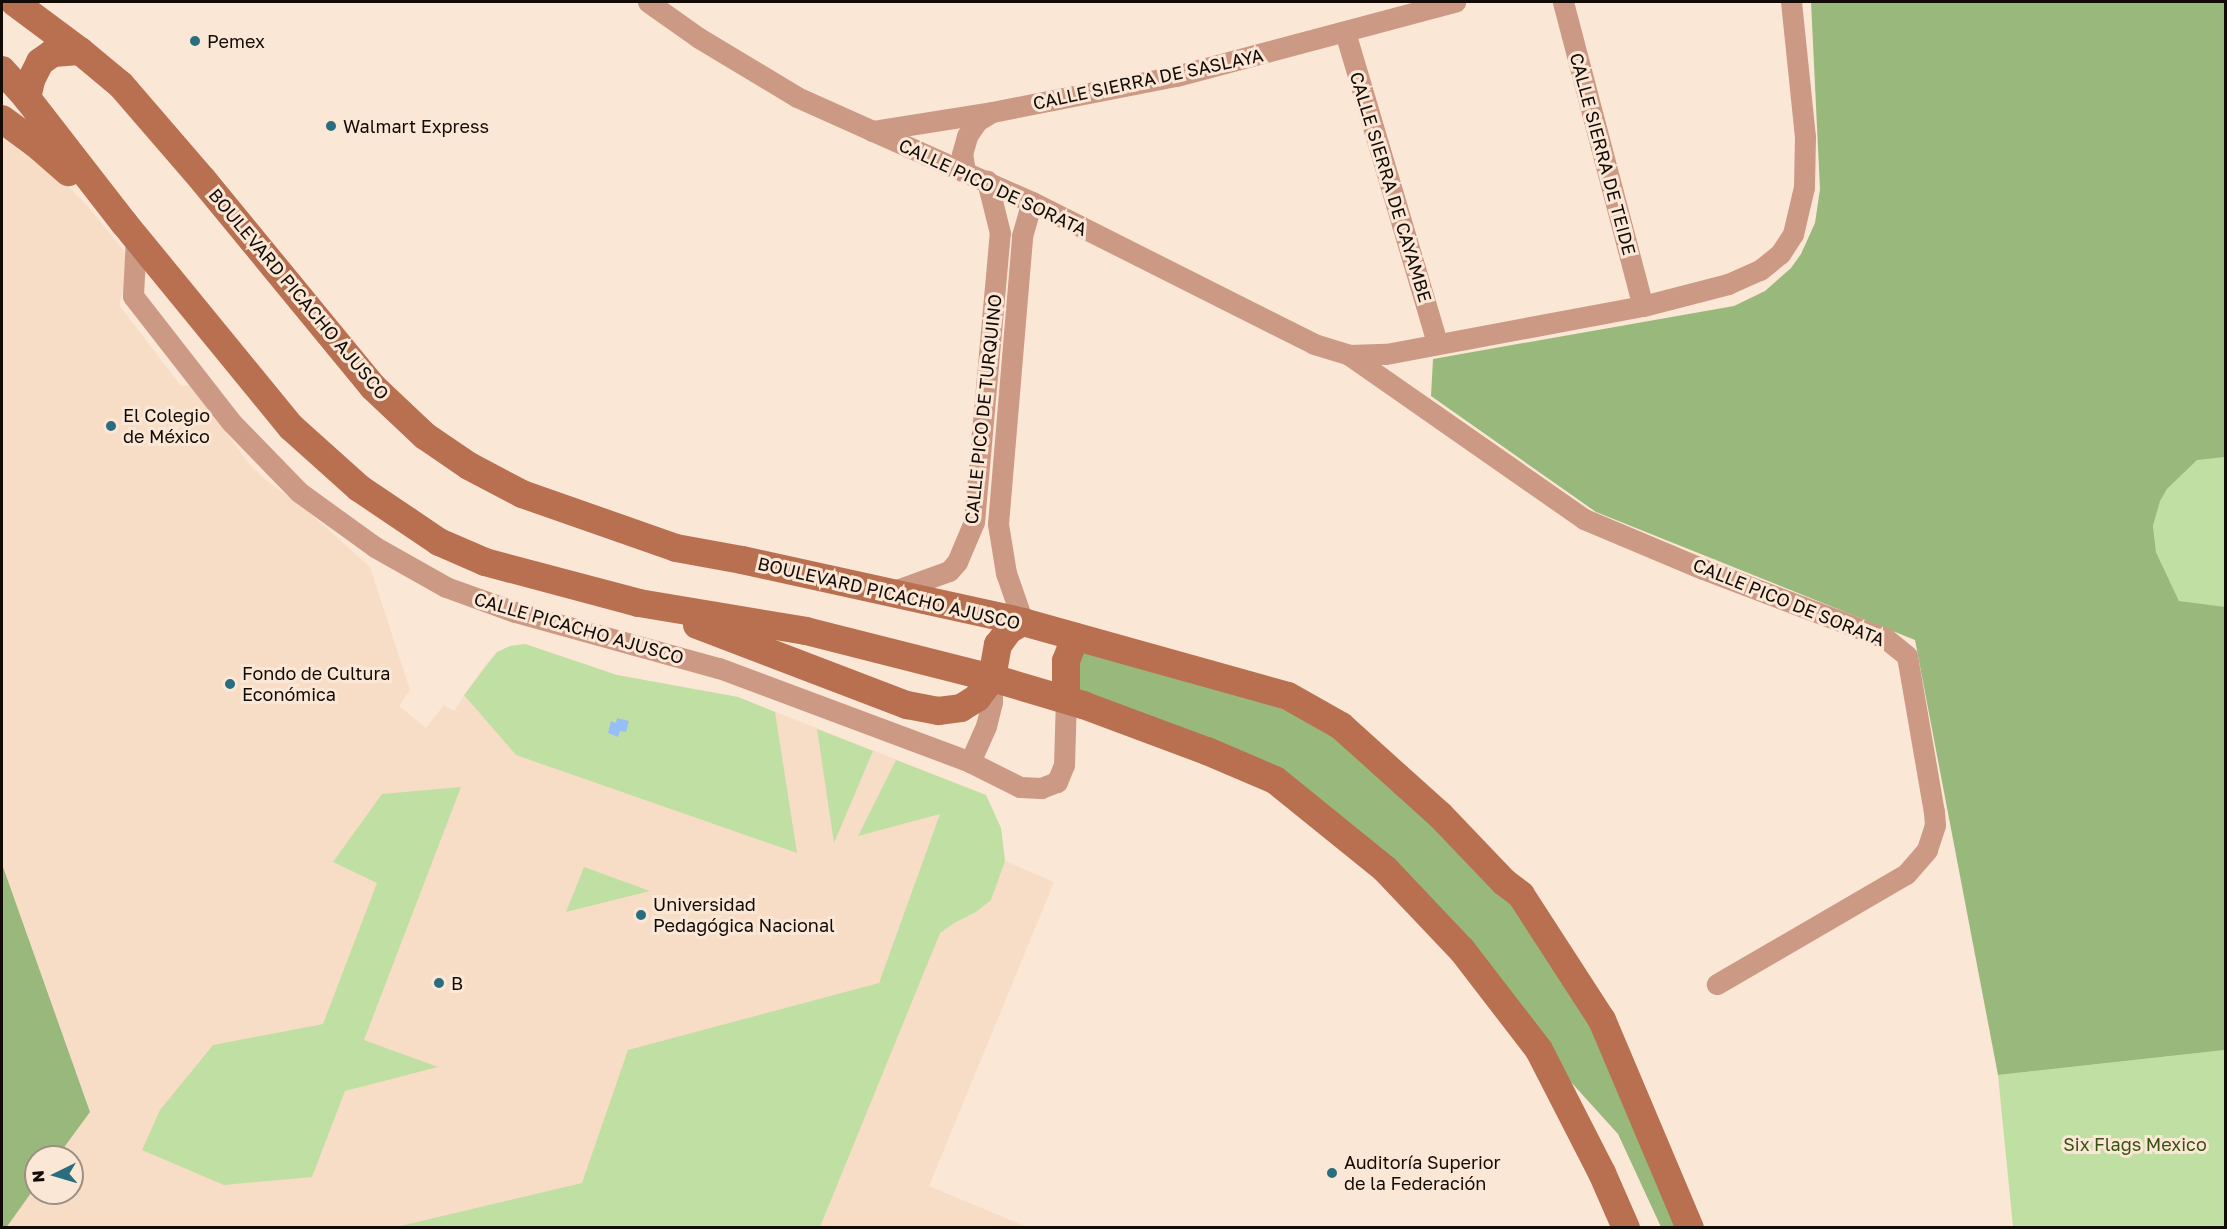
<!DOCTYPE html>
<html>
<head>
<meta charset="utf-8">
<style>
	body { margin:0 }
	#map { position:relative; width:2227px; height:1229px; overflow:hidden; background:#fbe7d6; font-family:"Golos Text",sans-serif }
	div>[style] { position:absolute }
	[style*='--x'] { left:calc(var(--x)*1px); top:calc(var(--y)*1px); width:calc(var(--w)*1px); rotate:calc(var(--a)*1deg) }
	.built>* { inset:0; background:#f7ddc6 }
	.green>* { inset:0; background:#c0dfa3 }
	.forest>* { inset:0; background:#99b87b }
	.water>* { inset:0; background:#95bff6 }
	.minor>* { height:21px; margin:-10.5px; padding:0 10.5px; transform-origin:10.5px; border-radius:10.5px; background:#cc9985 }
	.secondary>* { height:28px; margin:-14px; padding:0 14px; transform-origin:14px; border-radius:14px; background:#b87051 }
	.dots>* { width:16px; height:16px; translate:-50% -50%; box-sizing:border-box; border:3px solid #fbe7d6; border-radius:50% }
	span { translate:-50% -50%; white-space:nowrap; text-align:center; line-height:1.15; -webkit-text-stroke:6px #fbe7d6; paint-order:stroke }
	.poi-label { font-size:18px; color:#120b06 }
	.left { translate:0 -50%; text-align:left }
	.street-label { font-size:18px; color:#120b06 }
	.park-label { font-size:18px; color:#365210 }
	.frame { position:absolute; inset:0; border:3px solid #120b06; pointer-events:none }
	.north { position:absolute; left:24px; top:1145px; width:60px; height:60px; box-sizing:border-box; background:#fbe7d6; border:2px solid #9e8f83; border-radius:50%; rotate:265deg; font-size:16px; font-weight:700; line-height:24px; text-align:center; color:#120b06 }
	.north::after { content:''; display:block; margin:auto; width:21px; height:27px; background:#2a6d7e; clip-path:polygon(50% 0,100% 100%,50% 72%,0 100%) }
</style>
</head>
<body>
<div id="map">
	<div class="built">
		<i style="clip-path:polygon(2px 135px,54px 172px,87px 205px,132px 261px,119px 305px,181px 386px,191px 385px,250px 465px,267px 481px,303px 507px,370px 567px,410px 690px,399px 706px,426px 728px,444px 705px,454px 711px,485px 665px,497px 652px,510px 646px,525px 644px,617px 675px,738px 697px,986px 795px,1001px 828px,1005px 861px,1054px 882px,929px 1186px,1027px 1227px,6px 1227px,36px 1186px,36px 1193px,72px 1193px,72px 1157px,57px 1157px,90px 1112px,2px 864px)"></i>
	</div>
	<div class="green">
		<i style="clip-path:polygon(2225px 457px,2225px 612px,2179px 601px,2156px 552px,2153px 526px,2160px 500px,2167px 489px,2197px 459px)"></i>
		<i style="clip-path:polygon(525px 644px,617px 675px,738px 697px,775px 712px,797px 853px,516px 755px,464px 695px,497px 652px,510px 646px)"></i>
		<i style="clip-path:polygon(817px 729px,873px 751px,834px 843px)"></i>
		<i style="clip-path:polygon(896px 760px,986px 795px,1001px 828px,1005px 861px,991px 900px,976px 912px,956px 922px,940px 933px,820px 1227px,396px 1227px,582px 1183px,628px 1050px,879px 983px,940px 814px,858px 836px)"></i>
		<i style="clip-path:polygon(461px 787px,364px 1040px,438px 1067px,345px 1091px,312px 1177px,224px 1185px,142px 1150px,160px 1110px,213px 1045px,323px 1024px,377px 883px,333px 862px,382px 794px)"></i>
		<i style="clip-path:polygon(584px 867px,650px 891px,566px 912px)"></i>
		<i style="clip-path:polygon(2225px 1050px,2225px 1227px,2013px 1227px,1998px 1075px)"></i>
	</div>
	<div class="forest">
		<i style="clip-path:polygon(1811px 2px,2225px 2px,2225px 457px,2197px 460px,2167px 489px,2160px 501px,2153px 526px,2156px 552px,2179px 601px,2225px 607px,2225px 1050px,1998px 1075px,1915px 640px,1596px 512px,1431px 396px,1433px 359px,1734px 306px,1765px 291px,1791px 268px,1801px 254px,1815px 223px,1820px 189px)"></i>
		<i style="clip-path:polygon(1082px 638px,1338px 729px,1518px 897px,1600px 1020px,1686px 1227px,1661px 1227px,1618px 1134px,1541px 1049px,1463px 949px,1274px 777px,1069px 695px)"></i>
		<i style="clip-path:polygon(2px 864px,90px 1112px,57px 1157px,36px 1157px,36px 1186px,6px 1228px,2px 1227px)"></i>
	</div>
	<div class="water">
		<i style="clip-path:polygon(617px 718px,629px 721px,626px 732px,620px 731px,618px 737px,608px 733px,611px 721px,616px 723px)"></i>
	</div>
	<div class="minor">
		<i style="--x:648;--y:2;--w:62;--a:35.2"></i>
		<i style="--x:699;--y:38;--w:114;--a:31"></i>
		<i style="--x:797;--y:97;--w:257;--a:24.1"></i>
		<i style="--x:1032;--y:202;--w:316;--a:26.7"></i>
		<i style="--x:1314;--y:344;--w:37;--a:17"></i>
		<i style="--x:1349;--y:355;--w:287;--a:34.9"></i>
		<i style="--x:1584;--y:519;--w:129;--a:22.8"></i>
		<i style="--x:1703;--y:569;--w:195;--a:20.8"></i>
		<i style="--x:1885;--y:638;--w:28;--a:39"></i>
		<i style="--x:1907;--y:656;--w:158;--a:80.2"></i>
		<i style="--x:1934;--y:812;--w:13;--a:86"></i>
		<i style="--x:1935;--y:825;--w:26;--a:108"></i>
		<i style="--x:1927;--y:850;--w:32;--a:131"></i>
		<i style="--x:1906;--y:874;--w:219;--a:149.8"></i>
		<i style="--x:1563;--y:2;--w:314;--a:75.3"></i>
		<i style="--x:1345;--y:32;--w:323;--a:73.5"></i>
		<i style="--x:872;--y:131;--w:121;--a:-9"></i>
		<i style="--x:992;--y:112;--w:187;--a:-11.1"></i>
		<i style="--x:1176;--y:76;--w:289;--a:-14.9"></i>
		<i style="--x:965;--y:172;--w:18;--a:-99"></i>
		<i style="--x:962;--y:154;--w:19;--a:-74"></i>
		<i style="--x:967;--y:136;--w:18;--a:-56"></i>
		<i style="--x:977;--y:121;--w:17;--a:-31"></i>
		<i style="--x:136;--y:238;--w:58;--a:93"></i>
		<i style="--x:133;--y:296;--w:161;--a:52.1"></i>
		<i style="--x:232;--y:423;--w:96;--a:45.8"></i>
		<i style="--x:299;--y:492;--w:94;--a:35.9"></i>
		<i style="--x:375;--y:547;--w:81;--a:29.4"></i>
		<i style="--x:446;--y:587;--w:73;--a:19.9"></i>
		<i style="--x:515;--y:612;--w:212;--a:15.4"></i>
		<i style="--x:719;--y:668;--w:268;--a:20.5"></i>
		<i style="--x:970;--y:762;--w:56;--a:26.6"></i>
		<i style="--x:1020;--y:787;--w:21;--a:3"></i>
		<i style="--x:1041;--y:788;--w:17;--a:-21"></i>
		<i style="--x:1057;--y:782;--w:18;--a:-68"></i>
		<i style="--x:1064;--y:765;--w:66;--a:-88.3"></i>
		<i style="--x:1349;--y:355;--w:37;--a:-2"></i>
		<i style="--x:1386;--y:354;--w:261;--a:-10.6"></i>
		<i style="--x:1643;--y:306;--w:88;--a:-14.5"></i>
		<i style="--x:1728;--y:284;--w:35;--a:-24"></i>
		<i style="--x:1760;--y:270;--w:26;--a:-39"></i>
		<i style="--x:1780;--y:254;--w:24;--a:-57"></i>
		<i style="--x:1793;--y:234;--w:48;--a:-76.8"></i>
		<i style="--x:1804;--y:187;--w:50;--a:-88.9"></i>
		<i style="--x:1805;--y:137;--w:136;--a:-95.9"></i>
		<i style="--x:891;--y:592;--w:62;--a:-19.9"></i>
		<i style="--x:949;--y:571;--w:12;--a:-48"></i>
		<i style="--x:957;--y:562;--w:43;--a:-67"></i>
		<i style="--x:974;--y:522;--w:290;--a:-84.9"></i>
		<i style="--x:1000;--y:233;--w:54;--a:-104"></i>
		<i style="--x:1023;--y:622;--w:52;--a:-109.1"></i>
		<i style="--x:1006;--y:573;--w:50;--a:-99.3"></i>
		<i style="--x:998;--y:524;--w:289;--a:-85.2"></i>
		<i style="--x:1022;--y:236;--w:35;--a:-74"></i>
		<i style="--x:970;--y:762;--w:39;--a:-66"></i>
		<i style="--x:986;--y:726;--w:25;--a:-76"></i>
		<i style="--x:992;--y:702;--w:24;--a:-90"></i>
	</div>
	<div class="secondary">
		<i style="--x:14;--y:2;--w:82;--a:36.6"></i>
		<i style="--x:80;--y:51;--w:53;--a:39.7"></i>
		<i style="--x:121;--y:85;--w:125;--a:49.2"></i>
		<i style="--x:203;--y:180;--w:268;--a:50.6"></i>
		<i style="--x:373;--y:387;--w:71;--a:43.3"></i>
		<i style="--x:425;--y:436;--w:53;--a:34.3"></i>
		<i style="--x:469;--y:466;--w:60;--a:27.8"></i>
		<i style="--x:522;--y:494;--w:163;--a:19.3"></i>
		<i style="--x:676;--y:548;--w:67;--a:10.3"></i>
		<i style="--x:742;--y:560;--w:288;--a:12.4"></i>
		<i style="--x:1023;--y:622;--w:275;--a:15.6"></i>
		<i style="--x:1288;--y:696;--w:61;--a:29.5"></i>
		<i style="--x:1341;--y:726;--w:133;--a:42"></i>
		<i style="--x:1440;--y:815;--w:93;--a:46.3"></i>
		<i style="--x:1504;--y:882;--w:21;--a:37"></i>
		<i style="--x:1521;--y:895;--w:149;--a:57.1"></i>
		<i style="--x:1602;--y:1020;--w:226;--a:67.1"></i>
		<i style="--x:2;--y:70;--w:38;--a:48"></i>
		<i style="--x:27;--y:98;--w:158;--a:52.2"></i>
		<i style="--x:124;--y:223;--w:264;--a:50.7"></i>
		<i style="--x:291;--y:427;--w:91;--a:41.9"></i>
		<i style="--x:359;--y:488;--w:97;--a:34"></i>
		<i style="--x:439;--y:542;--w:50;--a:23.5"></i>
		<i style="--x:485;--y:562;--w:159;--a:14.9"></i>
		<i style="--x:639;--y:603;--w:169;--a:9.5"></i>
		<i style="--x:806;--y:631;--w:192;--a:14.2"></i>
		<i style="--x:992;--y:678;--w:95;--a:16.5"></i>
		<i style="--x:1083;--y:705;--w:132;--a:20.4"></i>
		<i style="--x:1207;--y:751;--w:74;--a:23.1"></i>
		<i style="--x:1275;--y:780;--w:143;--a:39"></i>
		<i style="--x:1386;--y:870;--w:110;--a:46.5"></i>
		<i style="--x:1462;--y:950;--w:126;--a:52.4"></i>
		<i style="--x:1539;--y:1050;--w:138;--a:62.9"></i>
		<i style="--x:1602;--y:1173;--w:60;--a:66.4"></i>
		<i style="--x:27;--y:98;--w:18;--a:-77"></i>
		<i style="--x:31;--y:80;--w:20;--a:-63"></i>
		<i style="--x:40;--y:62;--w:16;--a:-35"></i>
		<i style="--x:53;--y:53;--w:27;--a:-4"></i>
		<i style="--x:2;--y:119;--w:42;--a:36.3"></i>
		<i style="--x:36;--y:144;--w:43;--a:41.2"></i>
		<i style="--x:697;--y:625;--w:225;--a:20.9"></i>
		<i style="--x:907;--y:705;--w:32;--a:11"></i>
		<i style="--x:938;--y:711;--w:23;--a:-7"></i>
		<i style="--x:961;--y:708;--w:19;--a:-32"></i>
		<i style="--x:977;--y:698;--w:25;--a:-53"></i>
		<i style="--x:992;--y:678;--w:34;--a:-80"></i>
		<i style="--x:998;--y:645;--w:19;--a:-54"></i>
		<i style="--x:1009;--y:630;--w:16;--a:-30"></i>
		<i style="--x:1066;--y:699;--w:38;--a:-90"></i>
		<i style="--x:1066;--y:661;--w:26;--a:-69"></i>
	</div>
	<div class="dots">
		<i style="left:195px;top:41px;background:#2a6d7e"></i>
		<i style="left:331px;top:126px;background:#2a6d7e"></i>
		<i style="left:111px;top:426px;background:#2a6d7e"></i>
		<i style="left:230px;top:684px;background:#2a6d7e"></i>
		<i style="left:641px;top:915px;background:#2a6d7e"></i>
		<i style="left:439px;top:983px;background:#2a6d7e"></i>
		<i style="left:1332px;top:1173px;background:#2a6d7e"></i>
	</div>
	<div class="poi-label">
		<span class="left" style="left:207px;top:41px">Pemex</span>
		<span class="left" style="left:343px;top:126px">Walmart Express</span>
		<span class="left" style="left:123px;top:426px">El Colegio<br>de México</span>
		<span class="left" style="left:242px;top:684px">Fondo de Cultura<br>Económica</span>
		<span class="left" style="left:653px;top:915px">Universidad<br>Pedagógica Nacional</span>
		<span class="left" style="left:451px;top:983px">B</span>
		<span class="left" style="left:1344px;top:1173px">Auditoría Superior<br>de la Federación</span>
	</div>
	<div class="street-label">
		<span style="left:1148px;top:79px;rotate:-12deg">CALLE SIERRA DE SASLAYA</span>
		<span style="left:1603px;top:154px;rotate:75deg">CALLE SIERRA DE TEIDE</span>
		<span style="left:993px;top:187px;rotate:25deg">CALLE PICO DE SORATA</span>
		<span style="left:1391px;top:187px;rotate:73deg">CALLE SIERRA DE CAYAMBE</span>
		<span style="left:299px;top:294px;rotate:50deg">BOULEVARD PICACHO AJUSCO</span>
		<span style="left:983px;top:409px;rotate:-84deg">CALLE PICO DE TURQUINO</span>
		<span style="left:889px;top:593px;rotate:13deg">BOULEVARD PICACHO AJUSCO</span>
		<span style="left:1789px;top:602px;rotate:22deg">CALLE PICO DE SORATA</span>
		<span style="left:579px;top:628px;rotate:16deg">CALLE PICACHO AJUSCO</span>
	</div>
	<div class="park-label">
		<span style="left:2135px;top:1144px">Six Flags Mexico</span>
	</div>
	<div class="frame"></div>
	<div class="north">N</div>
</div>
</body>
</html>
